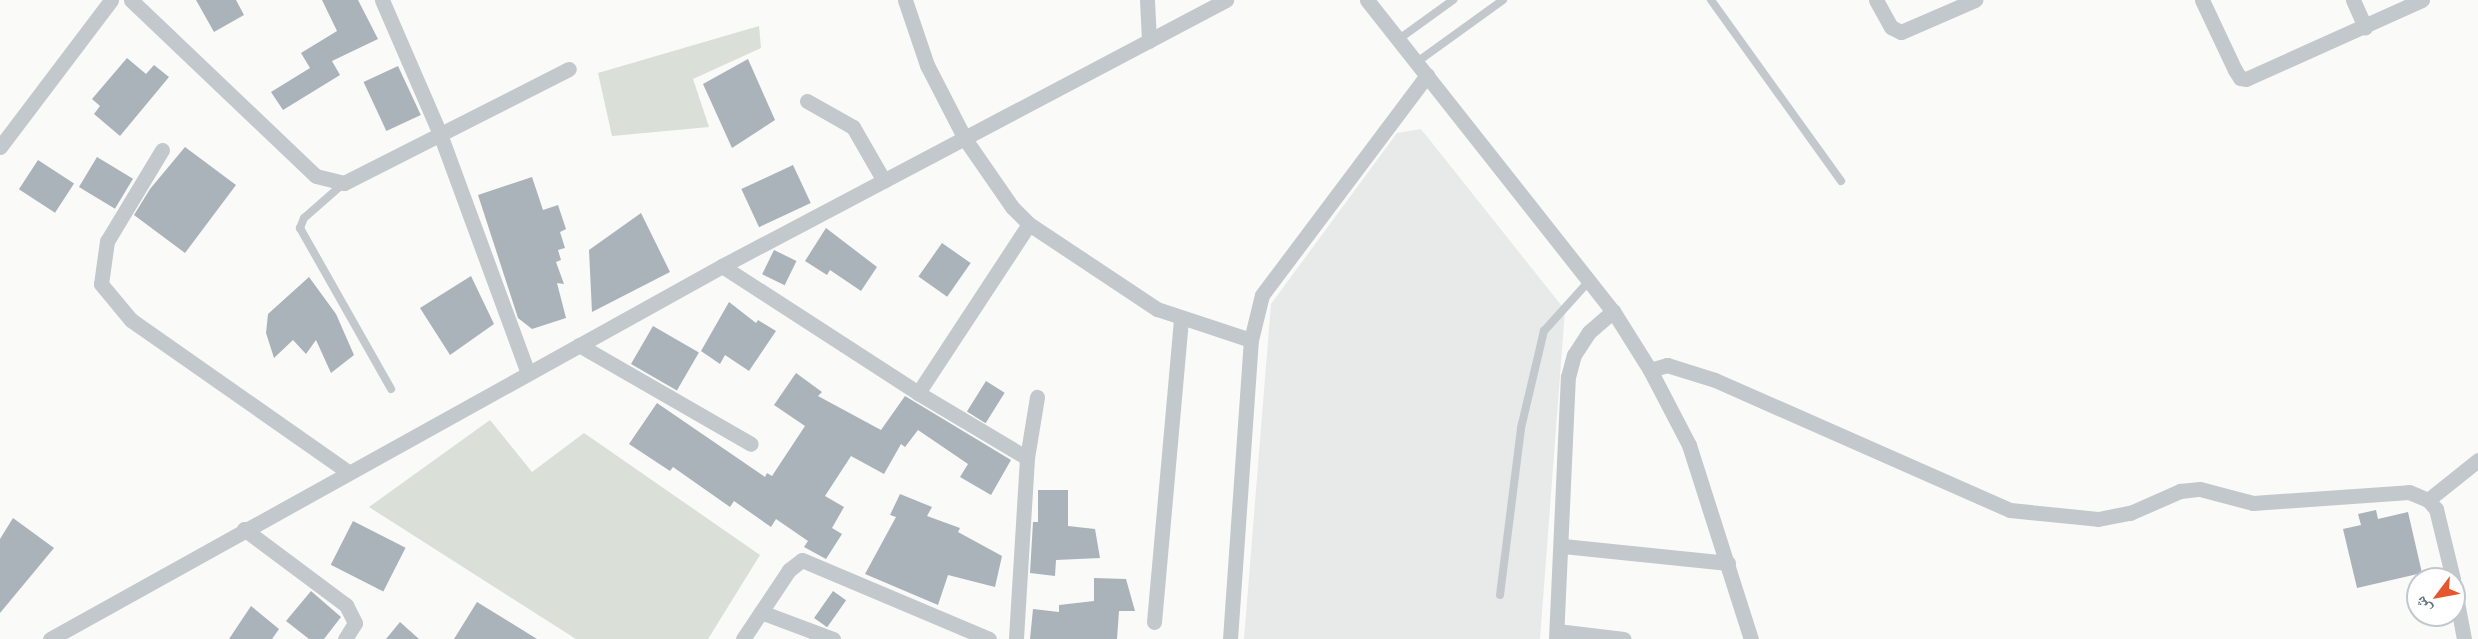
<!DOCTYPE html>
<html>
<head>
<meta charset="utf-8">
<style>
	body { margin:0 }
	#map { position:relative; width:2478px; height:639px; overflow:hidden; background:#fafaf8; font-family:"Titillium Web","Noto Naskh Arabic",sans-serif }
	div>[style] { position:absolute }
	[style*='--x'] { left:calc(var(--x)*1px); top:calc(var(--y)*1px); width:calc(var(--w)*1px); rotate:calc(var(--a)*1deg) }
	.built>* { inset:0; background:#e8e9e9 }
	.green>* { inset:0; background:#dadfd7 }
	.building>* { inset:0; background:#aab3b9; transform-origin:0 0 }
	.lane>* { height:8px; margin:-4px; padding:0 4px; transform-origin:4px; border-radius:4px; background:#c3c8cc }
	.street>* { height:15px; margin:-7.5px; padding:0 7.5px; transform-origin:7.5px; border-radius:7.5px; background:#c3c8cc }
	span { translate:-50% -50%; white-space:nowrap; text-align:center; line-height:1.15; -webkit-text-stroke:6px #fff; paint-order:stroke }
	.north { position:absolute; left:2406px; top:567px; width:60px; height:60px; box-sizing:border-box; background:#fff; border:2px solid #c1c8cd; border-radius:50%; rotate:238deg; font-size:16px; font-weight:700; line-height:24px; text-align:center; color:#657683 }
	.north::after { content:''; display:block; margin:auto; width:21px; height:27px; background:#e4572e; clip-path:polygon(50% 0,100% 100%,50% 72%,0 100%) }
</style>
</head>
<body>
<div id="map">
	<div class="built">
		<i style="clip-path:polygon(1421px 129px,1565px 310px,1540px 639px,1244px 639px,1271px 304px,1397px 133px)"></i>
	</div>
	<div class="green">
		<i style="clip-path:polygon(759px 26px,761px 48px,693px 79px,709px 127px,612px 136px,598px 73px)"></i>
		<i style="clip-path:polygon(490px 420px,532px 472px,584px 433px,760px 555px,708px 639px,576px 639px,369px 507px)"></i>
	</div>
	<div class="building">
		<i style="clip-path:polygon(196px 0,236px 0,244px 15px,214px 32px)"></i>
		<i style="clip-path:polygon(322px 0,358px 0,378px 39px,332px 61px,340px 75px,283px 110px,271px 92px,310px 68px,301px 53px,337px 31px)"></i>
		<i style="clip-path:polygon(127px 58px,146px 74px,154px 65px,169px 77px,120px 136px,94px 114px,100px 106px,92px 99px)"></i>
		<i style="clip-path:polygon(748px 59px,775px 120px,732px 148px,703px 84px)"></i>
		<i style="left:398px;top:66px;width:54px;height:38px;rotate:65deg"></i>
		<i style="clip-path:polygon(185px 147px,236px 185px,185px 253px,134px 215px,150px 189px)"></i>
		<i style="left:97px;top:157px;width:42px;height:35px;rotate:31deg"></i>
		<i style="left:38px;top:160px;width:43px;height:35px;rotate:33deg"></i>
		<i style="left:793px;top:165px;width:42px;height:57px;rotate:65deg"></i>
		<i style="clip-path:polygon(532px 177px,543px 210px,558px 205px,566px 229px,560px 232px,565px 248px,558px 250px,561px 260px,556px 262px,564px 284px,557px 283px,566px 318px,532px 329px,518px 318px,478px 195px)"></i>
		<i style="clip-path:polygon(641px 213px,670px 272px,592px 312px,589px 250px)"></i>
		<i style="clip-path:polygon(826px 228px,877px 267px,861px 291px,830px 270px,827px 275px,805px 261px)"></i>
		<i style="left:942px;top:243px;width:35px;height:41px;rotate:35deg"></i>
		<i style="left:774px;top:250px;width:25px;height:27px;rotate:26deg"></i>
		<i style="clip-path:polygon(471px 276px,494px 324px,450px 355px,420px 308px)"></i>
		<i style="clip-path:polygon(309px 277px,336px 314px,354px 355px,331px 373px,316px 340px,306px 354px,293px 340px,274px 358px,266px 333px,268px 314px)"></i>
		<i style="clip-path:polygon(729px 302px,756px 323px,758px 320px,776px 331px,749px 371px,725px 355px,720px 364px,701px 351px)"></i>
		<i style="left:653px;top:326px;width:53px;height:44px;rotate:30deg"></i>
		<i style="clip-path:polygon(796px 373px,822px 392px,818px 396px,881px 430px,905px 396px,1011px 460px,991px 495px,960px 477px,968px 464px,918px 430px,905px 447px,901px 444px,884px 474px,851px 456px,825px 496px,844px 507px,832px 528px,842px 534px,826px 559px,804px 547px,808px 541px,776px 519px,771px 527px,734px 501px,730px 507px,673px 467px,670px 471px,629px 444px,657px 403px,765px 477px,767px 473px,772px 476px,805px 426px,774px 405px)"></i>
		<i style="left:986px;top:381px;width:22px;height:36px;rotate:32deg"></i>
		<i style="clip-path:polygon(1038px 490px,1068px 490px,1068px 526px,1095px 529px,1100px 558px,1056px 560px,1055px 576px,1030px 573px,1033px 522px,1038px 522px)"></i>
		<i style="clip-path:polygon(900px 494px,932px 507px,927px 516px,960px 528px,958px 532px,1002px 556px,995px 587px,948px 575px,938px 605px,865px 574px,896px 517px,890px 515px)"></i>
		<i style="clip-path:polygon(2376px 510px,2378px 519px,2408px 512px,2422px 573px,2357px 588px,2343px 529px,2361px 525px,2358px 514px)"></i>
		<i style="clip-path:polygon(13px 518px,54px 548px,0 613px,0 539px)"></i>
		<i style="left:353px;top:521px;width:59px;height:49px;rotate:27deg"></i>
		<i style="clip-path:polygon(1094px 578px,1126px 579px,1135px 611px,1119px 611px,1117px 639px,1030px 639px,1033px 609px,1059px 612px,1059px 605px,1094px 601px)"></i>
		<i style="clip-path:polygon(311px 591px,341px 617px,324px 639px,309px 639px,286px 621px)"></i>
		<i style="left:833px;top:591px;width:16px;height:33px;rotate:35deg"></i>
		<i style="clip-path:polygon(477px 602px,537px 639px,454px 639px)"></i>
		<i style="clip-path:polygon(251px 606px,279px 629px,272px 639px,229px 639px)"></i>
		<i style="clip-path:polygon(400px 622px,419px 639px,386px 639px)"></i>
	</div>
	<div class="lane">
		<i style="--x:1711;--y:0;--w:223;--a:54.3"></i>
		<i style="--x:1399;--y:39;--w:67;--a:-35.8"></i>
		<i style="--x:1417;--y:62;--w:106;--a:-35.8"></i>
		<i style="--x:344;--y:183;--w:53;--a:138.8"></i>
		<i style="--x:304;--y:218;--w:11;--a:112"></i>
		<i style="--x:300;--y:228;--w:185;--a:60.5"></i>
		<i style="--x:1500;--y:595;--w:168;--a:-82.8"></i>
		<i style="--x:1521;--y:428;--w:100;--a:-76.7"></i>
		<i style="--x:1544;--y:331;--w:67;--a:-48"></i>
	</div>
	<div class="street">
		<i style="--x:131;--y:0;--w:255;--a:43.6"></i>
		<i style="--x:316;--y:176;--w:29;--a:14"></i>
		<i style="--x:344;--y:183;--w:252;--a:-26.9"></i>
		<i style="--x:382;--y:0;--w:146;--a:66.6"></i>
		<i style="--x:440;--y:134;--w:255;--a:69.8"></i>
		<i style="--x:905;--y:0;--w:69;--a:71.3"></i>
		<i style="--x:927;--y:65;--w:83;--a:62.8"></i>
		<i style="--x:965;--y:139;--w:83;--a:55.3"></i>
		<i style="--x:1012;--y:207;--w:24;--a:45"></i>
		<i style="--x:1029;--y:224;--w:154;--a:33.6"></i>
		<i style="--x:1157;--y:309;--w:99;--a:18.3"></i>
		<i style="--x:1147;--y:0;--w:41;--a:87.2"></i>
		<i style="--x:1367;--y:0;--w:397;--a:51.7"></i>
		<i style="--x:1613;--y:311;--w:70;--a:57.9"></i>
		<i style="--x:1650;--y:370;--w:85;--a:62.5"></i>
		<i style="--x:1689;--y:445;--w:204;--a:72.3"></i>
		<i style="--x:1876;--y:0;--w:31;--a:61"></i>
		<i style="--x:1891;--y:27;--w:11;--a:27"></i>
		<i style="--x:1901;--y:32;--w:81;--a:-23.4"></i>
		<i style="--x:2202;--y:0;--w:77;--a:64.8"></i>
		<i style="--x:2235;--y:70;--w:9;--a:58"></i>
		<i style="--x:2240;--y:78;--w:6;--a:9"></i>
		<i style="--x:2246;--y:79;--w:193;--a:-24.2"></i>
		<i style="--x:2353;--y:0;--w:30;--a:66"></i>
		<i style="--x:807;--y:101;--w:53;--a:29.5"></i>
		<i style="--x:853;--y:127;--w:62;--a:60.1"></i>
		<i style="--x:0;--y:147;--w:184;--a:-52.9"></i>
		<i style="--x:162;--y:150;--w:106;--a:121.1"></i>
		<i style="--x:107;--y:241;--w:43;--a:97.9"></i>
		<i style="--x:101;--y:284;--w:47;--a:50.2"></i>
		<i style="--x:131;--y:320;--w:264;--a:35"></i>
		<i style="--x:722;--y:266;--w:234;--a:32.9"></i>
		<i style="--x:918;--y:393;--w:127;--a:30.8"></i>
		<i style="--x:1027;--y:458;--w:181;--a:93.5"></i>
		<i style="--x:579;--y:345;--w:198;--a:29.9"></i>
		<i style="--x:1650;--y:370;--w:18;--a:-16"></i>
		<i style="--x:1667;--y:365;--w:50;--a:17.4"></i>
		<i style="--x:1715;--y:380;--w:322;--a:23.8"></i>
		<i style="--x:2010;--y:510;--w:88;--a:5.8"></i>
		<i style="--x:2098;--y:519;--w:33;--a:-11"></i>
		<i style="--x:2130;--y:513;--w:55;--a:-23.7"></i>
		<i style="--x:2180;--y:491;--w:20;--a:-6"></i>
		<i style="--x:2200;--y:489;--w:55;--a:14.8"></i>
		<i style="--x:2253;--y:503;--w:156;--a:-4"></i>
		<i style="--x:2409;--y:492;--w:21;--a:23"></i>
		<i style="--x:2428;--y:500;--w:12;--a:48"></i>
		<i style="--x:2436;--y:509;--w:72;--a:76.3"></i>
		<i style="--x:918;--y:393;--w:202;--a:-56.7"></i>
		<i style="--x:1027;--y:458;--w:62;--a:-80.7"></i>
		<i style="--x:2428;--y:500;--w:64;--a:-38.7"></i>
		<i style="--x:244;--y:529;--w:127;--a:36.7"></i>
		<i style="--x:346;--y:605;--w:20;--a:63"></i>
		<i style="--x:355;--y:623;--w:19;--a:122"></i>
		<i style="--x:1563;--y:546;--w:166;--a:5.9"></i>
		<i style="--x:2454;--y:586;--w:54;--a:79.3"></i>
		<i style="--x:761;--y:612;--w:77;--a:20.6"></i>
		<i style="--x:1154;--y:622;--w:303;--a:-84.9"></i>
		<i style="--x:1557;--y:631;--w:67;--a:6.8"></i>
		<i style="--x:50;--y:639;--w:769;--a:-29.03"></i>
		<i style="--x:722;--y:266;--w:570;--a:-27.82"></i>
		<i style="--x:743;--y:639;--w:83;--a:-56.3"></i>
		<i style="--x:789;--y:570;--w:16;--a:-38"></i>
		<i style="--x:802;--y:560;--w:203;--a:22.9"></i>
		<i style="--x:1230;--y:639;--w:300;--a:-86"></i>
		<i style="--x:1251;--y:340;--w:46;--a:-76.3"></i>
		<i style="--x:1262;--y:295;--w:275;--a:-53.1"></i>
		<i style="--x:1556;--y:639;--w:262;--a:-87.4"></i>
		<i style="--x:1568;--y:377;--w:23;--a:-75"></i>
		<i style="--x:1574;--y:355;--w:27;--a:-57"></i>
		<i style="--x:1589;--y:332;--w:32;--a:-41"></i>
	</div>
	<div class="north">ش</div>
</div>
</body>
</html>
